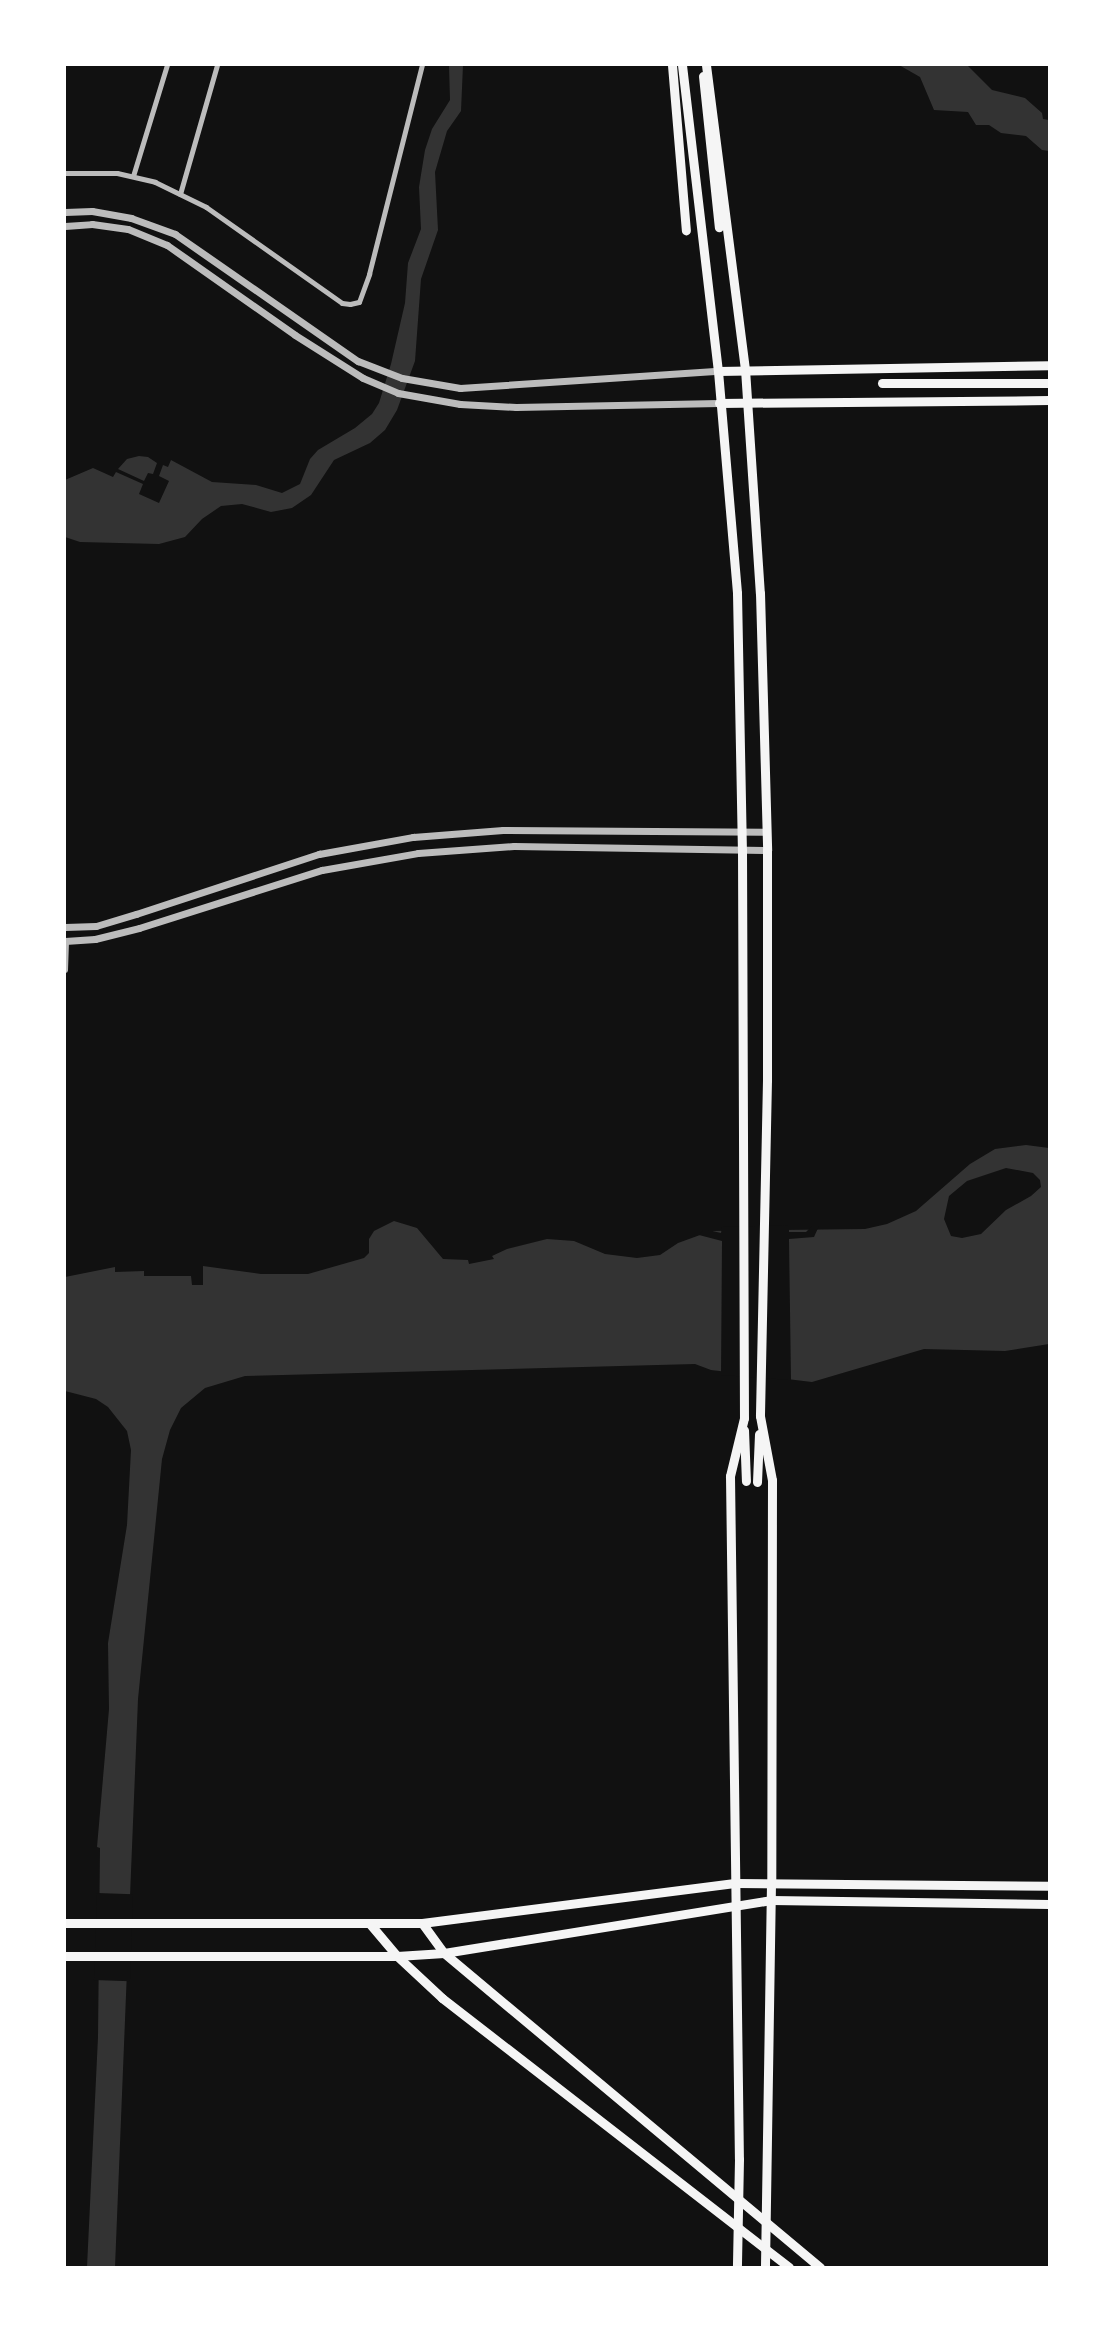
<!DOCTYPE html>
<html>
<head>
<meta charset="utf-8">
<style>
	body { margin:0 }
	#map { position:relative; width:1114px; height:2332px; overflow:hidden; background:#111; font-family:Cabin,sans-serif }
	div>[style] { position:absolute }
	[style*='--x'] { left:calc(var(--x)*1px); top:calc(var(--y)*1px); width:calc(var(--w)*1px); rotate:calc(var(--a)*1deg) }
	.water>* { inset:0; background:#333 }
	.pier>* { inset:0; background:#111; transform-origin:0 0 }
	.minor>* { height:5px; margin:-2.5px; padding:0 2.5px; transform-origin:2.5px; border-radius:2.5px; background:#bcbcbc }
	.tertiary>* { height:7px; margin:-3.5px; padding:0 3.5px; transform-origin:3.5px; border-radius:3.5px; background:#bcbcbc }
	.primary>* { height:9px; margin:-4.5px; padding:0 4.5px; transform-origin:4.5px; border-radius:4.5px; background:#f5f5f5 }
	span { translate:-50% -50%; white-space:nowrap; text-align:center; line-height:1.15; -webkit-text-stroke:5px #fff; paint-order:stroke }
	.frame { position:absolute; inset:0; border:66px solid #fff; pointer-events:none }
</style>
</head>
<body>
<div id="map">
	<div class="water">
		<i style="clip-path:polygon(449px 65px,463px 65px,461px 111px,447px 131px,435px 172px,438px 230px,421px 279px,415px 361px,397px 410px,385px 430px,370px 443px,334px 460px,311px 495px,292px 508px,271px 512px,242px 504px,221px 506px,202px 519px,185px 537px,159px 544px,80px 542px,65px 537px,65px 480px,93px 468px,113px 477px,116px 472px,143px 484px,139px 494px,159px 503px,169px 481px,159px 476px,163px 465px,168px 467px,171px 460px,212px 482px,256px 485px,282px 493px,300px 484px,310px 459px,318px 450px,355px 428px,372px 414px,379px 403px,391px 364px,405px 303px,408px 263px,421px 229px,419px 187px,425px 150px,432px 129px,450px 100px)"></i>
		<i style="clip-path:polygon(899px 65px,967px 65px,992px 90px,1025px 98px,1042px 113px,1043px 119px,1049px 120px,1049px 151px,1042px 150px,1026px 136px,1001px 133px,989px 125px,976px 125px,968px 112px,934px 110px,920px 77px)"></i>
		<i style="clip-path:polygon(139px 456px,148px 457px,157px 463px,153px 474px,148px 473px,144px 481px,118px 469px,127px 459px)"></i>
		<i style="clip-path:polygon(evenodd,1026px 1145px,1049px 1148px,1049px 1344px,1005px 1351px,924px 1349px,812px 1382px,711px 1370px,695px 1364px,245px 1376px,205px 1388px,181px 1408px,170px 1430px,162px 1459px,138px 1699px,115px 2267px,87px 2267px,98px 2037px,100px 1848px,97px 1847px,109px 1709px,108px 1643px,127px 1525px,131px 1450px,127px 1431px,108px 1407px,96px 1399px,65px 1391px,65px 1277px,115px 1267px,115px 1272px,144px 1271px,144px 1276px,191px 1276px,192px 1285px,203px 1285px,203px 1266px,261px 1274px,308px 1274px,364px 1258px,369px 1253px,369px 1239px,374px 1231px,394px 1221px,417px 1228px,443px 1259px,468px 1260px,469px 1264px,494px 1259px,492px 1256px,507px 1249px,547px 1239px,574px 1241px,605px 1254px,637px 1258px,660px 1255px,678px 1243px,711px 1231px,865px 1229px,887px 1224px,916px 1211px,970px 1164px,995px 1149px,1026px 1145px,1006px 1168px,1033px 1173px,1040px 1180px,1041px 1187px,1031px 1196px,1006px 1210px,981px 1234px,962px 1238px,951px 1236px,944px 1219px,949px 1196px,967px 1181px,1006px 1168px)"></i>
	</div>
	<div class="pier">
		<i style="clip-path:polygon(789px 1225px,789px 1232px,806px 1232px,812px 1226px,819px 1226px,814px 1237px,789px 1239px,791px 1380px,721px 1375px,722px 1241px,699px 1235px,704px 1229px,721px 1233px,722px 1227px)"></i>
		<i style="left:97px;top:1893px;width:36px;height:87px;rotate:2deg"></i>
	</div>
	<div class="minor">
		<i style="--x:65;--y:173;--w:52;--a:0"></i>
		<i style="--x:117;--y:173;--w:39;--a:13"></i>
		<i style="--x:155;--y:182;--w:57;--a:26.1"></i>
		<i style="--x:206;--y:207;--w:166;--a:35.2"></i>
		<i style="--x:342;--y:303;--w:8;--a:7"></i>
		<i style="--x:350;--y:304;--w:9;--a:-13"></i>
		<i style="--x:359;--y:302;--w:30;--a:-70"></i>
		<i style="--x:369;--y:274;--w:216;--a:-75.8"></i>
		<i style="--x:133;--y:176;--w:116;--a:-73"></i>
		<i style="--x:180;--y:194;--w:134;--a:-74"></i>
		<i style="--x:65;--y:970;--w:29;--a:-88"></i>
	</div>
	<div class="tertiary">
		<i style="--x:65;--y:212;--w:27;--a:-2"></i>
		<i style="--x:92;--y:211;--w:40;--a:10"></i>
		<i style="--x:131;--y:218;--w:47;--a:20"></i>
		<i style="--x:175;--y:234;--w:223;--a:34.8"></i>
		<i style="--x:358;--y:361;--w:47;--a:21.1"></i>
		<i style="--x:402;--y:378;--w:59;--a:9.8"></i>
		<i style="--x:460;--y:388;--w:259;--a:-3.8"></i>
		<i style="--x:65;--y:226;--w:27;--a:-4"></i>
		<i style="--x:92;--y:224;--w:36;--a:8"></i>
		<i style="--x:128;--y:229;--w:42;--a:22.3"></i>
		<i style="--x:167;--y:245;--w:156;--a:35.1"></i>
		<i style="--x:295;--y:335;--w:80;--a:32.3"></i>
		<i style="--x:363;--y:378;--w:38;--a:23"></i>
		<i style="--x:398;--y:393;--w:63;--a:10.1"></i>
		<i style="--x:460;--y:404;--w:56;--a:3.1"></i>
		<i style="--x:516;--y:407;--w:203;--a:-1.1"></i>
		<i style="--x:65;--y:927;--w:31;--a:-2"></i>
		<i style="--x:96;--y:926;--w:42;--a:-16.7"></i>
		<i style="--x:136;--y:914;--w:193;--a:-18.2"></i>
		<i style="--x:319;--y:854;--w:96;--a:-10.3"></i>
		<i style="--x:413;--y:837;--w:90;--a:-4.4"></i>
		<i style="--x:503;--y:830;--w:264;--a:0.4"></i>
		<i style="--x:65;--y:941;--w:30;--a:-4"></i>
		<i style="--x:95;--y:939;--w:45;--a:-14"></i>
		<i style="--x:139;--y:928;--w:192;--a:-17.6"></i>
		<i style="--x:322;--y:870;--w:97;--a:-10"></i>
		<i style="--x:418;--y:853;--w:96;--a:-4.2"></i>
		<i style="--x:514;--y:846;--w:253;--a:0.9"></i>
	</div>
	<div class="primary">
		<i style="--x:672;--y:65;--w:166;--a:85.2"></i>
		<i style="--x:682;--y:65;--w:308;--a:83.3"></i>
		<i style="--x:718;--y:371;--w:223;--a:85.1"></i>
		<i style="--x:737;--y:593;--w:257;--a:88.9"></i>
		<i style="--x:742;--y:850;--w:568;--a:89.8"></i>
		<i style="--x:744;--y:1418;--w:60;--a:103.6"></i>
		<i style="--x:730;--y:1476;--w:683;--a:89.25"></i>
		<i style="--x:739;--y:2159;--w:108;--a:91.1"></i>
		<i style="--x:706;--y:65;--w:306;--a:82.7"></i>
		<i style="--x:745;--y:369;--w:225;--a:86.2"></i>
		<i style="--x:760;--y:593;--w:257;--a:88.4"></i>
		<i style="--x:767;--y:850;--w:230;--a:90"></i>
		<i style="--x:767;--y:1080;--w:336;--a:91.2"></i>
		<i style="--x:760;--y:1416;--w:65;--a:79.4"></i>
		<i style="--x:772;--y:1480;--w:403;--a:90.1"></i>
		<i style="--x:771;--y:1883;--w:384;--a:90.9"></i>
		<i style="--x:703;--y:76;--w:152;--a:84"></i>
		<i style="--x:718;--y:371;--w:331;--a:-1"></i>
		<i style="--x:882;--y:383;--w:167;--a:0"></i>
		<i style="--x:719;--y:403;--w:330;--a:-0.5"></i>
		<i style="--x:744;--y:1430;--w:51;--a:87.8"></i>
		<i style="--x:757;--y:1482;--w:48;--a:-87.6"></i>
		<i style="--x:65;--y:1923;--w:357;--a:0"></i>
		<i style="--x:422;--y:1923;--w:317;--a:-7.3"></i>
		<i style="--x:736;--y:1883;--w:313;--a:0.5"></i>
		<i style="--x:422;--y:1923;--w:37;--a:54"></i>
		<i style="--x:444;--y:1953;--w:490;--a:39.9"></i>
		<i style="--x:370;--y:1924;--w:42;--a:49.8"></i>
		<i style="--x:397;--y:1956;--w:62;--a:43"></i>
		<i style="--x:442;--y:1998;--w:439;--a:37.8"></i>
		<i style="--x:65;--y:1956;--w:332;--a:0"></i>
		<i style="--x:397;--y:1956;--w:47;--a:-3.7"></i>
		<i style="--x:444;--y:1953;--w:331;--a:-9.2"></i>
		<i style="--x:771;--y:1900;--w:278;--a:0.8"></i>
	</div>
	<div class="frame"></div>
</div>
</body>
</html>
